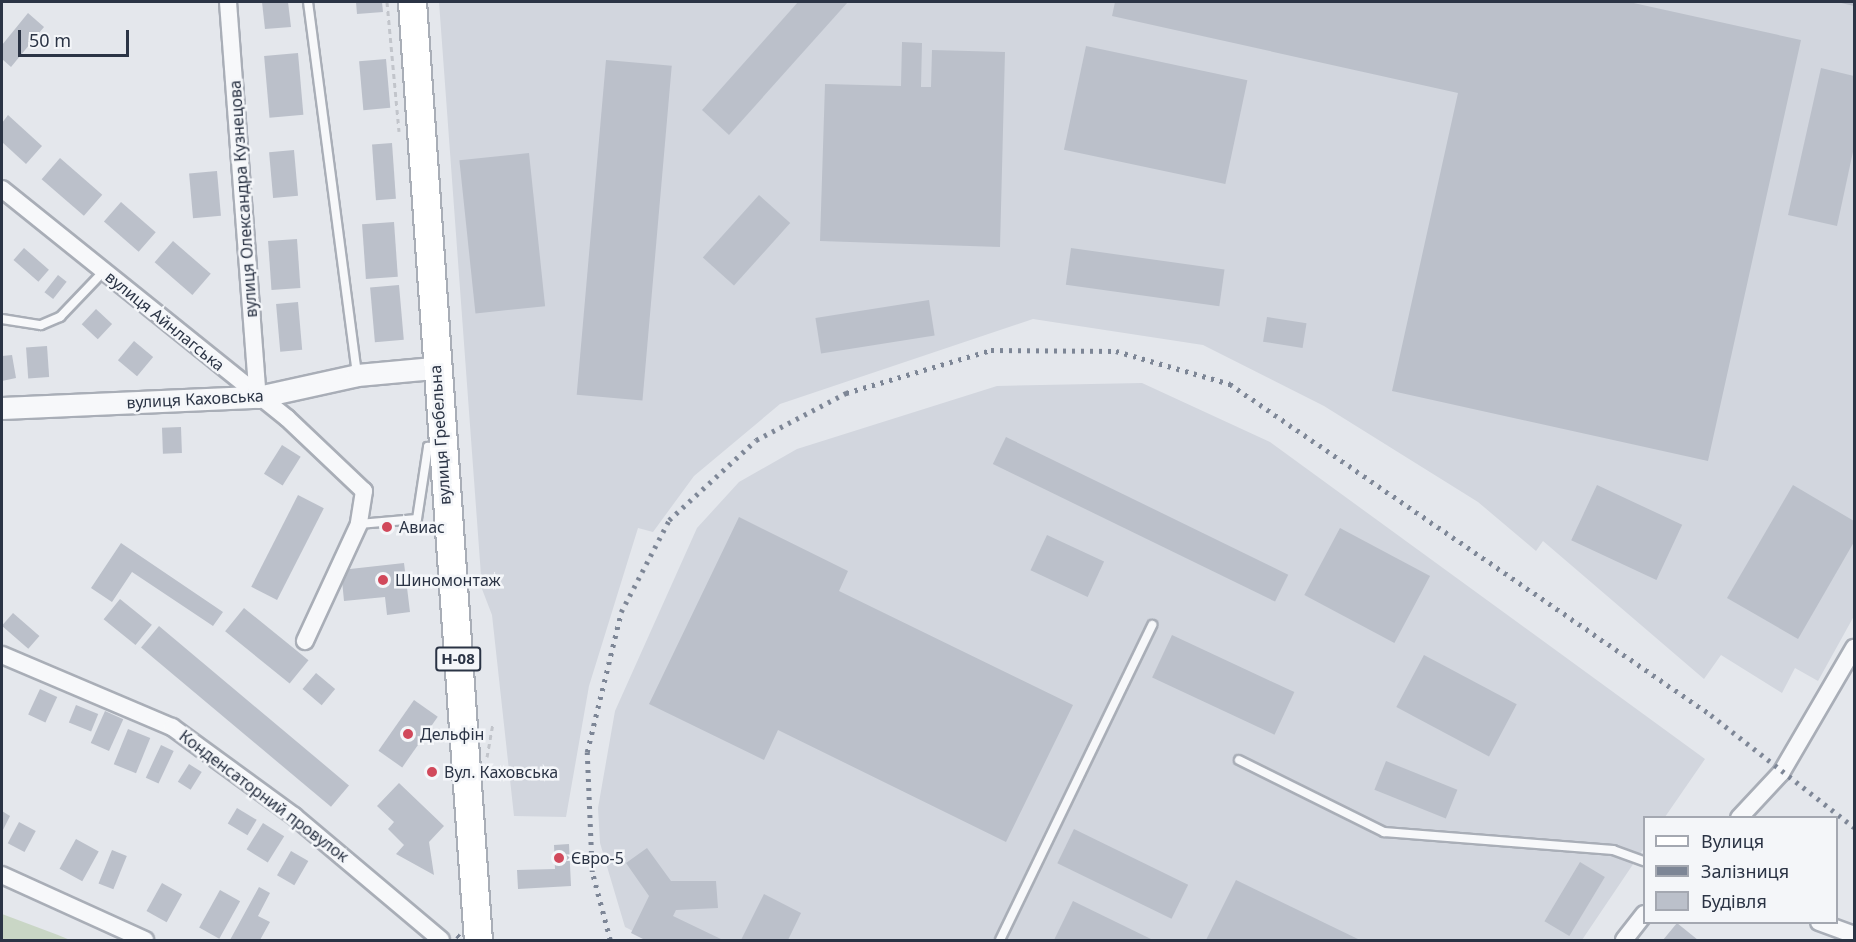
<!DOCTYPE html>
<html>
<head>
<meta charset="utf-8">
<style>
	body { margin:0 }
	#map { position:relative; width:1856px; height:942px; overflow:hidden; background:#e4e7ec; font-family:"Noto Sans",sans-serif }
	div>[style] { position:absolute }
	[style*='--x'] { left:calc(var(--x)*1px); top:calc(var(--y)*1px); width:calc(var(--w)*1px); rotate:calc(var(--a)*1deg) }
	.built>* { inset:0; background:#d2d6de }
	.green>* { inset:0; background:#c9d6c5 }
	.building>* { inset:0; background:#bbc0ca; transform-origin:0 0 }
	.path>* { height:3px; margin-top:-1.5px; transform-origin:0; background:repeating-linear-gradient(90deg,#c2c5cb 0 4.5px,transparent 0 9px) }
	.roads { filter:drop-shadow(2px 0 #a9aeb7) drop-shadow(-2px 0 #a9aeb7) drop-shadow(0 2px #a9aeb7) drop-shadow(0 -2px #a9aeb7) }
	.service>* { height:8px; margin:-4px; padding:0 4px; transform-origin:4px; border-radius:4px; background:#f7f8fa }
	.minor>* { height:16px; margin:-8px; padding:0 8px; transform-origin:8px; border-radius:8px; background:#f7f8fa }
	.tertiary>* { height:21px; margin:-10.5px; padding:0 10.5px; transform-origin:10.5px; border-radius:10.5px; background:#f7f8fa }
	.primary>* { height:27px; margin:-13.5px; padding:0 13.5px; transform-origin:13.5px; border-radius:13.5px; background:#fff }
	.rail>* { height:4.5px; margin-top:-2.25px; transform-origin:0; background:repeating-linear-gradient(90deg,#7d8696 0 3px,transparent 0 9px) }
	.dots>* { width:16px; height:16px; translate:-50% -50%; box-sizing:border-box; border:3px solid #f4f6f9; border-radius:50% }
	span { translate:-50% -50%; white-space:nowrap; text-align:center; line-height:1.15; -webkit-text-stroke:5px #f4f6f9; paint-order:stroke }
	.shield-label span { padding:2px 4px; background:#f4f6f9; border:2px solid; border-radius:4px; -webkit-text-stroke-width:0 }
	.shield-label { font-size:15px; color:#2b3445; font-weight:700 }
	.street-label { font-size:16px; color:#2b3445 }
	.poi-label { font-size:16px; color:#2b3445 }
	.left { translate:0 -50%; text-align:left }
	.frame { position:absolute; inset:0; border:3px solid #2b3445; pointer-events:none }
	.legend { position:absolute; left:1643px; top:816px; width:195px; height:108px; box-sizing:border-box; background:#f4f6f9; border:2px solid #a4a8b1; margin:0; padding:8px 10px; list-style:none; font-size:18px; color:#2b3445 }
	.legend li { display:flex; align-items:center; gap:12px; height:30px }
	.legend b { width:30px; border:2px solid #a4a8b1 }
	.scale { position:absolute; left:18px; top:30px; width:111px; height:27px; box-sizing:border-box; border:3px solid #2b3445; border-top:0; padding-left:8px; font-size:18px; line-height:21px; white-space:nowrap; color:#2b3445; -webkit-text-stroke:4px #f4f6f9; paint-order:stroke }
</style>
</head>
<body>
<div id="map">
	<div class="built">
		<i style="clip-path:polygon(439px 2px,1854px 2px,1854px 616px,1818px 681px,1795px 668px,1782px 693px,1721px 655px,1704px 679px,1543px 541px,1536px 551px,1478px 502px,1324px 406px,1203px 345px,1033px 319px,780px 404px,694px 476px,653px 532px,638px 528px,589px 686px,566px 817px,514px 816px,492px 615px,482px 589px)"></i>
		<i style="clip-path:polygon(1142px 383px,1270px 442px,1705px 759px,1665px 817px,1644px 818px,1644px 848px,1582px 940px,651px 940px,625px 927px,600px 843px,598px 808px,615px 711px,697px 528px,739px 482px,797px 449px,997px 386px)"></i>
	</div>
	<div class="green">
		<i style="clip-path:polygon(2px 914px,58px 935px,70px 940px,2px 940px)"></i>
	</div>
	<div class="building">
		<i style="clip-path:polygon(262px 2px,288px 2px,291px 27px,265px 29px)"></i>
		<i style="clip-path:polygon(356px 2px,382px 2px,383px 12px,357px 14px)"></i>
		<i style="clip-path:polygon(798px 2px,848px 2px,729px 135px,702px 110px)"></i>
		<i style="clip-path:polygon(1115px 2px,1629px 2px,1801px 40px,1708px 461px,1392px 391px,1458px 93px,1112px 16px)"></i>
		<i style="clip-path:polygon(1837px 2px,1854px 2px,1854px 6px)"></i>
		<i style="clip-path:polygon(28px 13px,44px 27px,11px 67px,2px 59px,2px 45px)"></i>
		<i style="clip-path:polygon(902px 42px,922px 43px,921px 87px,931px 87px,932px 50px,1005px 52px,1000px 247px,820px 241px,825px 84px,901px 86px)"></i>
		<i style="left:1086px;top:46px;width:165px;height:106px;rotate:12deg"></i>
		<i style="left:298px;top:53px;width:62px;height:34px;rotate:85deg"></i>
		<i style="left:386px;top:59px;width:49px;height:27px;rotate:85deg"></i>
		<i style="left:606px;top:60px;width:66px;height:336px;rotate:5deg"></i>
		<i style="clip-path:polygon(1821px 68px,1854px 76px,1854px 147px,1837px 226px,1788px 215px)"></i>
		<i style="clip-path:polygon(8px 115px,42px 146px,26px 164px,2px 142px,2px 123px)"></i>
		<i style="left:392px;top:143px;width:56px;height:20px;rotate:86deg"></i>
		<i style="left:294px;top:150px;width:46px;height:25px;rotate:85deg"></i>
		<i style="left:529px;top:153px;width:154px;height:70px;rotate:84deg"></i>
		<i style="left:60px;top:158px;width:56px;height:28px;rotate:41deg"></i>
		<i style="left:217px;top:171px;width:45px;height:28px;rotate:85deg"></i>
		<i style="left:759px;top:195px;width:42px;height:84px;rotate:42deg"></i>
		<i style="left:121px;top:202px;width:46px;height:26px;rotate:41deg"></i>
		<i style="left:394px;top:222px;width:55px;height:32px;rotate:86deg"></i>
		<i style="left:297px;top:239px;width:49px;height:29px;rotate:86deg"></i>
		<i style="left:173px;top:241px;width:50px;height:28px;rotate:41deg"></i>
		<i style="left:24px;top:248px;width:33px;height:16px;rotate:41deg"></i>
		<i style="left:1071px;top:248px;width:155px;height:37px;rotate:8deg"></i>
		<i style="left:58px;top:275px;width:11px;height:22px;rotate:38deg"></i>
		<i style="left:399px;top:285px;width:55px;height:29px;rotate:85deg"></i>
		<i style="left:929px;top:300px;width:36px;height:115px;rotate:81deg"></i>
		<i style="left:298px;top:302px;width:48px;height:22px;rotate:85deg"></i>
		<i style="left:96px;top:309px;width:22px;height:21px;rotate:43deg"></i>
		<i style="left:1267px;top:317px;width:40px;height:25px;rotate:9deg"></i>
		<i style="left:134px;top:341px;width:25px;height:25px;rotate:40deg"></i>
		<i style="left:47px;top:346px;width:31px;height:21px;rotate:86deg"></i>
		<i style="clip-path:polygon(12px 355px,16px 378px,2px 381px,2px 356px)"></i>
		<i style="left:181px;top:427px;width:26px;height:19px;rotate:88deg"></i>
		<i style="left:1006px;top:437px;width:314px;height:30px;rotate:26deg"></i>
		<i style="left:282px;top:445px;width:22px;height:34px;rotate:32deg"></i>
		<i style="left:1597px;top:485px;width:94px;height:61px;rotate:25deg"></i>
		<i style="clip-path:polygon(1793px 485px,1854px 521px,1854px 542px,1798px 639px,1727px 598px)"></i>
		<i style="left:298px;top:495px;width:29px;height:103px;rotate:27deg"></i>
		<i style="clip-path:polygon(739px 517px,848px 571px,839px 591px,1073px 705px,1006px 842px,778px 730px,764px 760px,649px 704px)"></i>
		<i style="left:1340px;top:528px;width:102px;height:76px;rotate:28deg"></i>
		<i style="left:1047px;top:535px;width:63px;height:39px;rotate:25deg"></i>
		<i style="clip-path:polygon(121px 543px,223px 612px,213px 626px,132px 572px,112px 602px,91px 588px)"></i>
		<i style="clip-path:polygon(404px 563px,410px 612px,387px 615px,385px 597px,344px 601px,341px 570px)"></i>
		<i style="left:120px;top:599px;width:41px;height:26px;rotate:39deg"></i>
		<i style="left:244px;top:608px;width:83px;height:30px;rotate:39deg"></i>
		<i style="left:13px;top:613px;width:35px;height:17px;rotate:41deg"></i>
		<i style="left:159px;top:626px;width:248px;height:28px;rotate:40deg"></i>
		<i style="left:1172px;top:635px;width:135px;height:47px;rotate:25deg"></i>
		<i style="left:1424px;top:655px;width:105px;height:59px;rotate:28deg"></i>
		<i style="left:316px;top:673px;width:25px;height:21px;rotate:40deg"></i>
		<i style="left:40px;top:689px;width:19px;height:28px;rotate:25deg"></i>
		<i style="left:414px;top:700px;width:29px;height:62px;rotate:35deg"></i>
		<i style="left:76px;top:705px;width:24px;height:19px;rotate:22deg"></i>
		<i style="left:105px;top:711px;width:20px;height:35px;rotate:24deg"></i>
		<i style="left:128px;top:729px;width:24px;height:38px;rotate:22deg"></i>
		<i style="left:161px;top:745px;width:14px;height:36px;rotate:25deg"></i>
		<i style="left:1386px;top:761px;width:77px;height:31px;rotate:22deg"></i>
		<i style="left:189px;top:764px;width:15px;height:21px;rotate:32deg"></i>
		<i style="clip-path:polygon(399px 783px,444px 826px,429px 842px,434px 875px,396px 854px,404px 845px,388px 829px,394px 822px,377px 806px)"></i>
		<i style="left:237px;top:808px;width:23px;height:18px;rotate:31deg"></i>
		<i style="clip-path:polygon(2px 811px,10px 816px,2px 832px)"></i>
		<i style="left:19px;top:822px;width:19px;height:24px;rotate:28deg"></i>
		<i style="left:263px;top:823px;width:25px;height:31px;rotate:32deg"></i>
		<i style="left:1074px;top:829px;width:127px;height:38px;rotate:26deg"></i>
		<i style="left:76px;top:839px;width:26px;height:34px;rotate:29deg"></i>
		<i style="clip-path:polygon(569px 844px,571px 886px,518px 889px,517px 870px,555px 869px,554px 845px)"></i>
		<i style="clip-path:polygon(647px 848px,671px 881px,716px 881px,718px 908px,676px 910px,673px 916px,723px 940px,645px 940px,631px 933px,649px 896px,626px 863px)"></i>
		<i style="left:112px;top:850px;width:16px;height:36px;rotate:22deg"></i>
		<i style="left:291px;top:851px;width:20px;height:28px;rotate:30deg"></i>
		<i style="left:1580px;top:862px;width:29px;height:69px;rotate:31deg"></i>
		<i style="clip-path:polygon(1236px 880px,1360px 940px,1206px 940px)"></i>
		<i style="left:162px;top:883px;width:23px;height:32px;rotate:29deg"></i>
		<i style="clip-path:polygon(259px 887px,270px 893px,258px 916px,270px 922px,260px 940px,230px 940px)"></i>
		<i style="left:220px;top:890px;width:23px;height:43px;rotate:29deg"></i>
		<i style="clip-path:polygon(764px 894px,801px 913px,788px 940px,741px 940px)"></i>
		<i style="clip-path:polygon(1073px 901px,1153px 940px,1054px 940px)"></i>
		<i style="clip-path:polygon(1677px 923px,1698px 940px,1663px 940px)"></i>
	</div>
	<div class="path">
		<i style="--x:387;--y:2;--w:130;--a:84.7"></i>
		<i style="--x:487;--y:757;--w:34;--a:-80"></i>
	</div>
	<div class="roads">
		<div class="service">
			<i style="--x:308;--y:2;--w:376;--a:82.5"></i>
			<i style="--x:2;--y:319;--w:39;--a:9"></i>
			<i style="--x:41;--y:325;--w:21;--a:-23"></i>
			<i style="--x:60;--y:317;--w:64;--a:-46.3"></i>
			<i style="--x:359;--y:524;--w:58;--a:-4.9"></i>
			<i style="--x:417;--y:519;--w:73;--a:-81.3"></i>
			<i style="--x:428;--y:447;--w:11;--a:-5"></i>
			<i style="--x:1239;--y:760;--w:162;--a:26.4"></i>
			<i style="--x:1384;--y:832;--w:230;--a:4.5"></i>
			<i style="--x:1613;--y:850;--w:33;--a:20"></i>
			<i style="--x:1000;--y:940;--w:350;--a:-64.2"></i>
		</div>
		<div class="minor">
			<i style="--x:228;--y:2;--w:396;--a:85.7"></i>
			<i style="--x:2;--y:189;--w:366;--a:38.8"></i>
			<i style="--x:287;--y:418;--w:106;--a:43.5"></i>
			<i style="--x:364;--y:491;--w:33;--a:99"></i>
			<i style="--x:359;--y:524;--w:129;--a:114.8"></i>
			<i style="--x:2;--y:655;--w:185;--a:23"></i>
			<i style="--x:172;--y:727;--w:151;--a:36.1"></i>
			<i style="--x:294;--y:816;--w:192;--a:40.1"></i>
			<i style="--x:1739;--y:818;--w:62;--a:-47"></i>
			<i style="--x:1781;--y:773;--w:145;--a:-59.7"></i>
			<i style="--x:2;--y:875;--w:157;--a:24.4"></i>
			<i style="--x:1819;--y:922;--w:37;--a:20"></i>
			<i style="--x:1624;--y:940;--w:33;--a:-52"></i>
		</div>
		<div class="tertiary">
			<i style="--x:2;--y:408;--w:256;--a:-2.5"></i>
			<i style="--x:258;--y:397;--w:101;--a:-12.5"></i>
			<i style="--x:357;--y:375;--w:77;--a:-5.2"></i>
		</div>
		<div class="primary">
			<i style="--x:412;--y:2;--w:940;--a:85.98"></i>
		</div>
	</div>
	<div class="rail">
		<i style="--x:457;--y:935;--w:9;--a:36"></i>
		<i style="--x:610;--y:940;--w:70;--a:-104.8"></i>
		<i style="--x:592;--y:872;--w:120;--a:-92.4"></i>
		<i style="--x:587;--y:752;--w:144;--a:-76.3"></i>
		<i style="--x:621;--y:612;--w:104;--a:-62.4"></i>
		<i style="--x:669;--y:520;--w:118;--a:-42.6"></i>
		<i style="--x:756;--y:440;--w:102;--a:-27.6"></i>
		<i style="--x:846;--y:393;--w:151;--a:-16.5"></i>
		<i style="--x:991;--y:350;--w:125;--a:0.5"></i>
		<i style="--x:1116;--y:351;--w:119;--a:16.1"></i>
		<i style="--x:1230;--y:384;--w:584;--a:34.53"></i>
		<i style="--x:1711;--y:715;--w:182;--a:38.1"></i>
	</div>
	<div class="dots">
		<i style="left:387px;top:527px;background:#d1495b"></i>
		<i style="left:383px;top:580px;background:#d1495b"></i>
		<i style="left:408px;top:734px;background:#d1495b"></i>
		<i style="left:432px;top:772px;background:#d1495b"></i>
		<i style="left:559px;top:858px;background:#d1495b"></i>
	</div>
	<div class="shield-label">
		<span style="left:458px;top:659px">Н-08</span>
	</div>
	<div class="street-label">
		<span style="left:243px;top:199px;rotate:-94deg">вулиця Олександра Кузнецова</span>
		<span style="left:165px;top:321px;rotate:39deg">вулиця Айнлагська</span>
		<span style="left:195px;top:399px;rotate:-3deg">вулиця Каховська</span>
		<span style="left:440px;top:435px;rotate:-94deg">вулиця Гребельна</span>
		<span style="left:264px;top:796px;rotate:37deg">Конденсаторний провулок</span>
	</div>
	<div class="poi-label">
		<span class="left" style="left:399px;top:527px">Авиас</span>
		<span class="left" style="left:395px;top:580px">Шиномонтаж</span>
		<span class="left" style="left:420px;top:734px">Дельфін</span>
		<span class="left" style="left:444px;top:772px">Вул. Каховська</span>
		<span class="left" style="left:571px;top:858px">Євро-5</span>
	</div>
	<div class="frame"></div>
	<ul class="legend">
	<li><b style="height:8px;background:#fff"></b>Вулиця</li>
	<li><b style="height:8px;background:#7d8696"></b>Залізниця</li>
	<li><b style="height:16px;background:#bbc0ca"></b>Будівля</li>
	</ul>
	<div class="scale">50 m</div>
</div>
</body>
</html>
